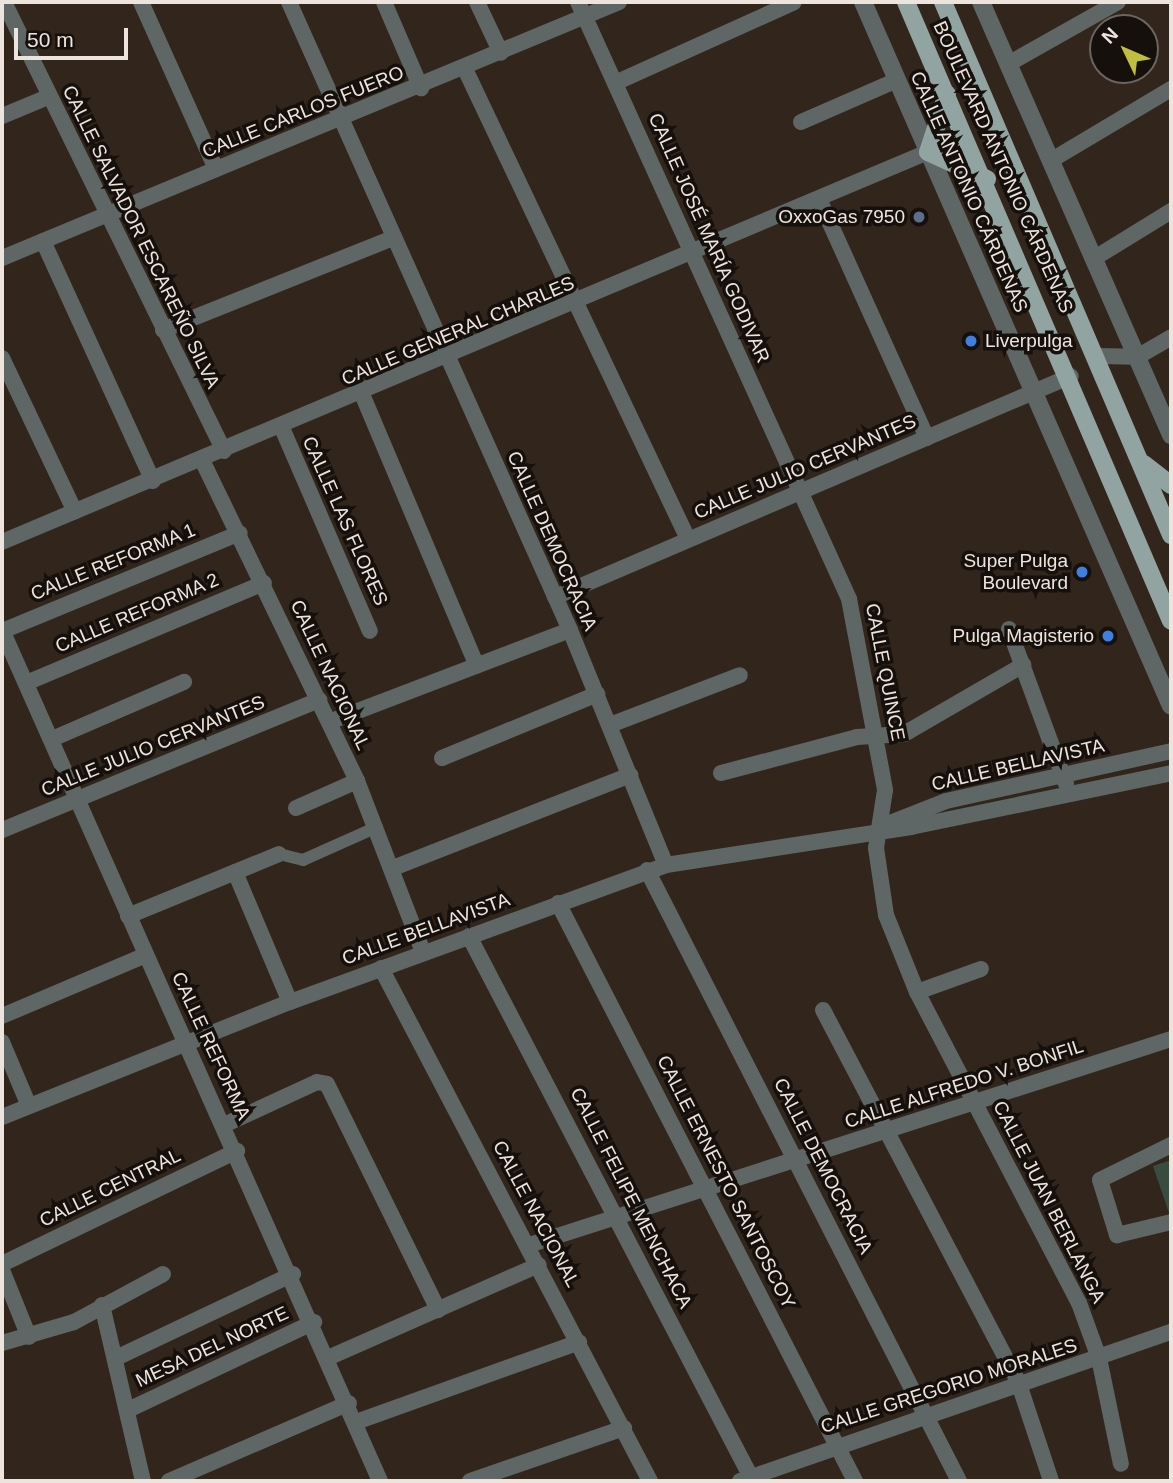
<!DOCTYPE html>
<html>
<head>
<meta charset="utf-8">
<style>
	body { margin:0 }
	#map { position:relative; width:1173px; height:1483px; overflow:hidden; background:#32261c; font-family:Arial,sans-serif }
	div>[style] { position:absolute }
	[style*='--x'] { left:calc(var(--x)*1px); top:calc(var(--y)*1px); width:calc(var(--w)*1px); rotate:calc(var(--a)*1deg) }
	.green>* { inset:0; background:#384d40 }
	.pedestrian>* { height:12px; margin:-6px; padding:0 6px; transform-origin:6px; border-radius:6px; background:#5e6765 }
	.minor>* { height:16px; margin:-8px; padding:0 8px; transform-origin:8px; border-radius:8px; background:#5e6765 }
	.tertiary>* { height:18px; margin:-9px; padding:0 9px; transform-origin:9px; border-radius:9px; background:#5e6765 }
	.primary>* { height:18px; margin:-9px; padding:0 9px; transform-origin:9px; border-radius:9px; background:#92a4a1 }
	.dots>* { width:19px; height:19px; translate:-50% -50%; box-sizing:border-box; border:4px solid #15100c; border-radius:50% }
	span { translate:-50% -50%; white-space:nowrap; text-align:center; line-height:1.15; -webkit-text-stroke:7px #15100c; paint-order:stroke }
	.street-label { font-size:19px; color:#ede4de }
	.poi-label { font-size:19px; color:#ede4de }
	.right { translate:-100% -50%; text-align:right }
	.left { translate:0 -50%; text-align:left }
	.frame { position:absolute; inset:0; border:4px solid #ede4de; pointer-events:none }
	.north { position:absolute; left:1089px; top:14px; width:70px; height:70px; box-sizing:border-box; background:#15100c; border:2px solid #6b6560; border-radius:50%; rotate:314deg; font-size:19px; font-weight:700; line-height:28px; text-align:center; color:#ede4de }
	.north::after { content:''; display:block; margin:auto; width:24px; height:32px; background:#c0be41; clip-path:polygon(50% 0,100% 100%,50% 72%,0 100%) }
	.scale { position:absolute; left:14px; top:28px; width:114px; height:32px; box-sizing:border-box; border:4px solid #ede4de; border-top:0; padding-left:9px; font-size:21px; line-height:24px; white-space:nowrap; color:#ede4de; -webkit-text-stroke:5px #15100c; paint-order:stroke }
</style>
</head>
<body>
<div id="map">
	<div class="green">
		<i style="clip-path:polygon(1171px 1160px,1171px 1212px,1169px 1213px,1153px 1166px)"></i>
	</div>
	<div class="pedestrian">
		<i style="--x:279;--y:854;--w:25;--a:14"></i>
		<i style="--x:303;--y:860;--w:81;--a:-24"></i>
	</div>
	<div class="minor">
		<i style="--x:4;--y:2;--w:500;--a:63.9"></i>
		<i style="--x:141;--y:2;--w:183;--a:65.8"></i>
		<i style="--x:289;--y:2;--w:688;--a:65.89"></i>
		<i style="--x:570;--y:630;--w:254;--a:67.8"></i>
		<i style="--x:384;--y:2;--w:94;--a:66.7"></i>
		<i style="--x:477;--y:2;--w:56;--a:64.8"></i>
		<i style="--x:578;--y:2;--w:656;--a:65.58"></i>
		<i style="--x:849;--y:599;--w:194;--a:79.3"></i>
		<i style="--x:885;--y:790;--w:59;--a:98.8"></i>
		<i style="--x:876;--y:848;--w:68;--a:81.5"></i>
		<i style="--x:886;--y:915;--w:83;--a:68.1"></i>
		<i style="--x:917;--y:992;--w:351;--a:62.5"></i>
		<i style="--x:1079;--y:1303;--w:59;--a:70"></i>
		<i style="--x:1099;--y:1358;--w:108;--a:78.3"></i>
		<i style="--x:1008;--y:64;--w:126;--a:-29.4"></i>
		<i style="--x:465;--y:69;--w:520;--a:64.62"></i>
		<i style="--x:615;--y:83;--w:196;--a:-24.3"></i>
		<i style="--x:2;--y:116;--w:50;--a:-22.4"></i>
		<i style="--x:801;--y:122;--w:105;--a:-23.6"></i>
		<i style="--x:1050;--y:161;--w:141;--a:-30.8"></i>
		<i style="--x:820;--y:201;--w:260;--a:65.7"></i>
		<i style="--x:43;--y:241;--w:264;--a:65.4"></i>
		<i style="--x:2;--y:258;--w:668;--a:-22.53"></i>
		<i style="--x:1093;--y:259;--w:92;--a:-31.6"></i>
		<i style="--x:163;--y:330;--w:248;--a:-21.8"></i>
		<i style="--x:1098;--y:356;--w:39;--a:1"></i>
		<i style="--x:1137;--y:357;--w:39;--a:-30"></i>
		<i style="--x:2;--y:358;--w:170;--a:64.6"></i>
		<i style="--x:362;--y:394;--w:295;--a:67.1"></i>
		<i style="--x:282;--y:428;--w:221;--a:66.6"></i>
		<i style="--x:202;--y:460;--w:356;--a:64.2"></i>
		<i style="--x:357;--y:781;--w:183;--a:68.9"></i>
		<i style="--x:2;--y:542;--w:1005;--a:-22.84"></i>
		<i style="--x:555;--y:597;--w:561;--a:-23.19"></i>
		<i style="--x:1009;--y:629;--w:165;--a:69.8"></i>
		<i style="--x:2;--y:630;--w:931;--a:66.05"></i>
		<i style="--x:2;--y:631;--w:257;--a:-22.4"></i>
		<i style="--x:26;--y:683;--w:258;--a:-22.8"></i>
		<i style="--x:329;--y:722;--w:258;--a:-20.9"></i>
		<i style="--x:610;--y:725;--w:139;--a:-21"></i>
		<i style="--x:52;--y:739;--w:144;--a:-23.4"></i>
		<i style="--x:442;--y:758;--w:168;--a:-22.4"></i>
		<i style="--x:721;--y:773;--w:141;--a:-14.8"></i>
		<i style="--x:857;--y:737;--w:47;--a:-3.7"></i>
		<i style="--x:904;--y:734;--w:138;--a:-30.1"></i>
		<i style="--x:296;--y:808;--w:67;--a:-23.9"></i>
		<i style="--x:880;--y:827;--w:71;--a:-21.5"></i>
		<i style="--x:946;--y:801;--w:230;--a:-12.5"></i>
		<i style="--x:2;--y:830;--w:343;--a:-22.3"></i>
		<i style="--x:393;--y:868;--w:255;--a:-21.4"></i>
		<i style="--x:647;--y:870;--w:686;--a:62.95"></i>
		<i style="--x:235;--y:872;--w:141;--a:67.1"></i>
		<i style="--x:558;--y:903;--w:650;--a:62.8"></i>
		<i style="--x:128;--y:916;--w:163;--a:-22.3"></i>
		<i style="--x:469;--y:936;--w:615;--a:62.48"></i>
		<i style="--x:381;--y:968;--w:579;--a:62.33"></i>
		<i style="--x:917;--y:992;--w:68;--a:-19.8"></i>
		<i style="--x:823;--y:1010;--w:422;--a:62.3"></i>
		<i style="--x:1019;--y:1384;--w:102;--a:71.7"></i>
		<i style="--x:2;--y:1016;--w:156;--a:-23"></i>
		<i style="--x:2;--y:1042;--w:69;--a:67.1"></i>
		<i style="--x:2;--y:1117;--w:310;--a:-21.8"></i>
		<i style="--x:290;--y:1002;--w:400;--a:-20"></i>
		<i style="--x:666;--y:865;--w:248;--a:-8.8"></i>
		<i style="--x:911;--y:827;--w:266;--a:-11.7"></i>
		<i style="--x:224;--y:1125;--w:102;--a:-24.8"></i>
		<i style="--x:317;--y:1082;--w:10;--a:11"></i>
		<i style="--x:327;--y:1084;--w:252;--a:63.8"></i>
		<i style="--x:1171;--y:1145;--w:79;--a:153.8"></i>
		<i style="--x:1100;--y:1180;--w:58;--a:72.8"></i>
		<i style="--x:1117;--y:1235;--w:56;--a:-13.5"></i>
		<i style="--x:529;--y:1245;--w:674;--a:-17.79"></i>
		<i style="--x:2;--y:1264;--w:261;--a:-25.7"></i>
		<i style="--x:2;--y:1270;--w:72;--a:68.1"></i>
		<i style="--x:102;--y:1305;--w:181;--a:76.9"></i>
		<i style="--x:2;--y:1343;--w:75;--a:-16.3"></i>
		<i style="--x:74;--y:1322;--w:101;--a:-28.3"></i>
		<i style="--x:330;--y:1357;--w:228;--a:-23.8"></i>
		<i style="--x:116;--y:1358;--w:196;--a:-25.4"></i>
		<i style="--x:128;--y:1410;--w:206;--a:-25.3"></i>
		<i style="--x:356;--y:1422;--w:237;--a:-19.7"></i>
		<i style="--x:169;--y:1481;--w:196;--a:-23.4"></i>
		<i style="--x:470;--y:1481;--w:163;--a:-19"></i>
		<i style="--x:740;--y:1481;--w:456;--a:-19.1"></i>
	</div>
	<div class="tertiary">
		<i style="--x:863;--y:2;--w:768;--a:66.37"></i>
		<i style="--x:981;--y:2;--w:473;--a:66.3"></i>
	</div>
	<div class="primary">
		<i style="--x:906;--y:2;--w:673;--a:66.82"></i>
		<i style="--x:943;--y:2;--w:580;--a:66.84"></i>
		<i style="--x:947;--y:94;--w:61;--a:108.1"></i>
		<i style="--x:928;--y:152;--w:65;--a:24.6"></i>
		<i style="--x:1144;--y:464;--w:34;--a:38"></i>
	</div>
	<div class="dots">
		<i style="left:919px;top:217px;background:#5c6f8a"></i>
		<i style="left:971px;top:341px;background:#3f7fe0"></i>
		<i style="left:1082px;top:572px;background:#3f7fe0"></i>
		<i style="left:1108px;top:636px;background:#3f7fe0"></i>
	</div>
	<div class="street-label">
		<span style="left:303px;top:112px;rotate:-22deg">CALLE CARLOS FUERO</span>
		<span style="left:1003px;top:167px;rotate:66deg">BOULEVARD ANTONIO CÁRDENAS</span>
		<span style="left:969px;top:192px;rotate:66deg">CALLE ANTONIO CÁRDENAS</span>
		<span style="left:141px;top:237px;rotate:64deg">CALLE SALVADOR ESCAREÑO SILVA</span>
		<span style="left:709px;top:238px;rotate:66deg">CALLE JOSÉ MARÍA GODIVAR</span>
		<span style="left:458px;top:331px;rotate:-23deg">CALLE GENERAL CHARLES</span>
		<span style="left:805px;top:467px;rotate:-23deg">CALLE JULIO CERVANTES</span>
		<span style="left:345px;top:521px;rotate:66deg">CALLE LAS FLORES</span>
		<span style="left:552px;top:541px;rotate:66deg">CALLE DEMOCRACIA</span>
		<span style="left:113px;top:562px;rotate:-22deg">CALLE REFORMA 1</span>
		<span style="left:137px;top:613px;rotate:-23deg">CALLE REFORMA 2</span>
		<span style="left:885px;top:672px;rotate:79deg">CALLE QUINCE</span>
		<span style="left:330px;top:675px;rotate:65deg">CALLE NACIONAL</span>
		<span style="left:153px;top:746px;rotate:-22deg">CALLE JULIO CERVANTES</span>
		<span style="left:1018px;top:765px;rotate:-13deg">CALLE BELLAVISTA</span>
		<span style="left:426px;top:929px;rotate:-20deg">CALLE BELLAVISTA</span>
		<span style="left:211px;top:1046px;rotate:65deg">CALLE REFORMA</span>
		<span style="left:964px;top:1084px;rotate:-18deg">CALLE ALFREDO V. BONFIL</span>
		<span style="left:823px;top:1166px;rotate:63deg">CALLE DEMOCRACIA</span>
		<span style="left:726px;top:1182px;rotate:63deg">CALLE ERNESTO SANTOSCOY</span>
		<span style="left:110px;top:1188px;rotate:-26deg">CALLE CENTRAL</span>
		<span style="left:631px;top:1198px;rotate:63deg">CALLE FELIPE MENCHACA</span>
		<span style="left:1049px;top:1202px;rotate:63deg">CALLE JUAN BERLANGA</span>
		<span style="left:536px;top:1214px;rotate:62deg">CALLE NACIONAL</span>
		<span style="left:212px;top:1347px;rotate:-25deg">MESA DEL NORTE</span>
		<span style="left:949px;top:1386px;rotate:-18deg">CALLE GREGORIO MORALES</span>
	</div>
	<div class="poi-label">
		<span class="right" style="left:905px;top:217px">OxxoGas 7950</span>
		<span class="left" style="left:985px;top:341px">Liverpulga</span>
		<span class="right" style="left:1068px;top:572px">Super Pulga<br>Boulevard</span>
		<span class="right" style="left:1094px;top:636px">Pulga Magisterio</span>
	</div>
	<div class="frame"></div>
	<div class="north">N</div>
	<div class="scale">50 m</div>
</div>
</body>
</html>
